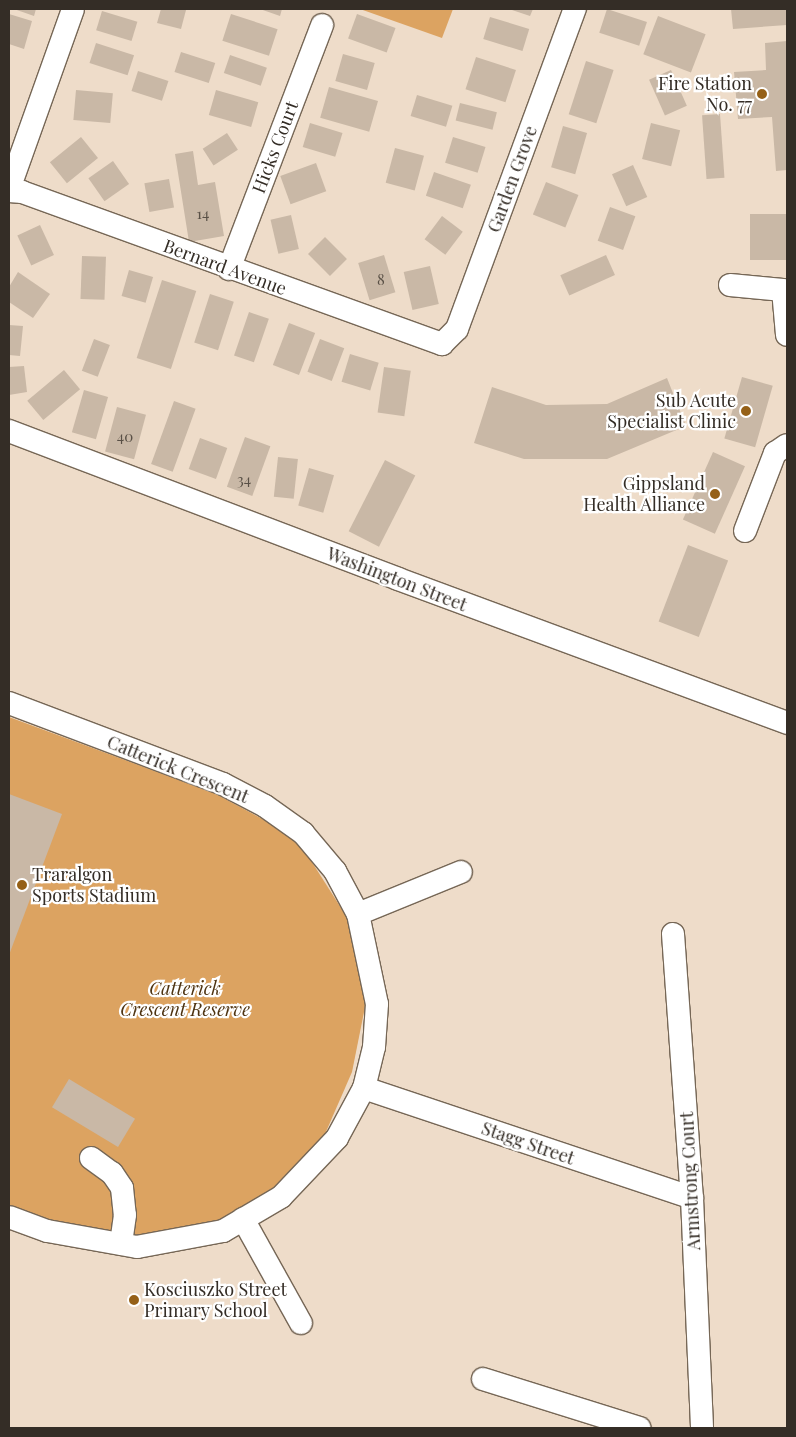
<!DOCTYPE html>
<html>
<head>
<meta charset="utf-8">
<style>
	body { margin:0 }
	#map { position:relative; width:796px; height:1437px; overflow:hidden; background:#eedcc9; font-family:"Playfair Display",serif }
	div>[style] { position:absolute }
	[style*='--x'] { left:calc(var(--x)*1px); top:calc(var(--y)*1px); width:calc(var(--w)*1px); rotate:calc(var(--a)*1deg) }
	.green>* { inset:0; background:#dca361 }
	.building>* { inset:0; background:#c9b8a6; transform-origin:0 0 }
	.roads { filter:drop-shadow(1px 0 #766756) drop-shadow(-1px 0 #766756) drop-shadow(0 1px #766756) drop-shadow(0 -1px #766756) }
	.minor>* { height:22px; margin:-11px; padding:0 11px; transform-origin:11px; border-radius:11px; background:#fff }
	.dots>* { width:14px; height:14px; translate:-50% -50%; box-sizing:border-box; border:2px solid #fff; border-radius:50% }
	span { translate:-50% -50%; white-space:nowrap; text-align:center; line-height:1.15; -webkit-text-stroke:4.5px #fff; paint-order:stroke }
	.number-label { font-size:15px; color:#595046 }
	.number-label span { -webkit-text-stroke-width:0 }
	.poi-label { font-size:18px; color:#342d26 }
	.right { translate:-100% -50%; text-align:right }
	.left { translate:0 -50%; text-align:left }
	.street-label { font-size:18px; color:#342d26 }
	.park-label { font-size:18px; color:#4e3311; font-style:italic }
	.frame { position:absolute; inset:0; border:10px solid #342d26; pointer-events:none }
</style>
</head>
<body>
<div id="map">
	<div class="green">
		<i style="clip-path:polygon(360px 9px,453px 9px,442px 38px)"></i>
		<i style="clip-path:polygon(9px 717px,214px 793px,296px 837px,350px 922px,366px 1002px,352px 1072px,325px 1134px,273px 1188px,219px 1221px,141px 1237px,51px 1223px,9px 1207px)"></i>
	</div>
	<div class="building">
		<i style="clip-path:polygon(14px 9px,36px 9px,34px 16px)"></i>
		<i style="clip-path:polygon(161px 9px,186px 10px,181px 29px,157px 23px)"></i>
		<i style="clip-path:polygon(260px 9px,282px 9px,280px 16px)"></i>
		<i style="clip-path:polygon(509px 9px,533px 9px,530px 16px)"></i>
		<i style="left:607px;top:9px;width:42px;height:25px;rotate:18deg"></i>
		<i style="clip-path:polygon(731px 9px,787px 9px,787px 25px,733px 29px)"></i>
		<i style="left:102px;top:11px;width:37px;height:20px;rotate:17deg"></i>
		<i style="clip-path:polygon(9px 14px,32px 21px,24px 49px,9px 44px)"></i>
		<i style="left:231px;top:14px;width:49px;height:28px;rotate:18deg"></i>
		<i style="left:357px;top:14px;width:41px;height:26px;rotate:20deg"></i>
		<i style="left:658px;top:16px;width:51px;height:41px;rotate:21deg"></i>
		<i style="left:490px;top:17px;width:41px;height:23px;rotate:17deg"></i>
		<i style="clip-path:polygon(787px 41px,787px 170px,776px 171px,772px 117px,738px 119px,734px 72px,766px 70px,765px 43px)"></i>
		<i style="left:96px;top:43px;width:40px;height:21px;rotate:18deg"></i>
		<i style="left:181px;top:52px;width:36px;height:21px;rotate:18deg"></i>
		<i style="left:343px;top:54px;width:33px;height:28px;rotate:16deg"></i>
		<i style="left:230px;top:55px;width:39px;height:19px;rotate:19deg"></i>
		<i style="left:476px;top:57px;width:42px;height:34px;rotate:18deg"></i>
		<i style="left:586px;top:61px;width:29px;height:56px;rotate:18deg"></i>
		<i style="left:671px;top:70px;width:39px;height:24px;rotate:66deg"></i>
		<i style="left:138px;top:71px;width:32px;height:21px;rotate:18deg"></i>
		<i style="left:329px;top:87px;width:51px;height:32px;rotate:16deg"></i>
		<i style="left:76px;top:90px;width:37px;height:30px;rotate:5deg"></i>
		<i style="left:216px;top:90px;width:44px;height:26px;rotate:16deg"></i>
		<i style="left:417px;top:95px;width:37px;height:22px;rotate:17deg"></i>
		<i style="left:460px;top:103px;width:38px;height:18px;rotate:14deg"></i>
		<i style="left:720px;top:114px;width:64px;height:18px;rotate:86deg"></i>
		<i style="left:310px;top:123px;width:34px;height:25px;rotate:17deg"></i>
		<i style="left:651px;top:123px;width:30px;height:37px;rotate:14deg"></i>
		<i style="left:563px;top:126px;width:25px;height:43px;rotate:16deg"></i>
		<i style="left:227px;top:133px;width:20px;height:29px;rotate:57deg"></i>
		<i style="left:81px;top:137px;width:27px;height:40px;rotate:51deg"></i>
		<i style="left:453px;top:137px;width:34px;height:27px;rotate:17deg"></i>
		<i style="left:395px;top:148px;width:30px;height:36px;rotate:15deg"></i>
		<i style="clip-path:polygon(193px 151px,198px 185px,215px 182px,224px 236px,189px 242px,175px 154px)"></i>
		<i style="left:113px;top:161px;width:28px;height:30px;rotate:55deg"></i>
		<i style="left:316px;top:163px;width:30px;height:38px;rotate:70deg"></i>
		<i style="left:633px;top:165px;width:35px;height:23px;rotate:66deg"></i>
		<i style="left:434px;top:172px;width:39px;height:25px;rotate:19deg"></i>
		<i style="left:169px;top:179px;width:29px;height:25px;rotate:80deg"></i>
		<i style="left:546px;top:182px;width:35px;height:35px;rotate:22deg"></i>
		<i style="left:610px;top:207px;width:27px;height:36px;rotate:20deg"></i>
		<i style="left:787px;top:214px;width:46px;height:37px;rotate:90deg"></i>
		<i style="left:291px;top:215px;width:35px;height:21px;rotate:77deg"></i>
		<i style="left:442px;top:216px;width:26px;height:29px;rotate:37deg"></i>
		<i style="left:40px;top:225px;width:33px;height:25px;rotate:65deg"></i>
		<i style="left:325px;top:237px;width:31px;height:24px;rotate:45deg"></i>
		<i style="left:384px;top:255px;width:39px;height:27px;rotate:73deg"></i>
		<i style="left:606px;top:255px;width:22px;height:50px;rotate:66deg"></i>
		<i style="left:82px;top:256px;width:24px;height:43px;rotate:2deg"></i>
		<i style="left:430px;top:266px;width:39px;height:27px;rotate:77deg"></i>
		<i style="left:129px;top:270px;width:25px;height:27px;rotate:16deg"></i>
		<i style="clip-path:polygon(18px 272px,50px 294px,33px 318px,9px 302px,9px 287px)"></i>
		<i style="left:162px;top:280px;width:36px;height:82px;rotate:18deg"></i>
		<i style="left:210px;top:294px;width:25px;height:51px;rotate:18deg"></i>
		<i style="left:249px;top:312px;width:21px;height:46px;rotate:19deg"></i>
		<i style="left:289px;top:323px;width:28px;height:45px;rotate:21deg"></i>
		<i style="clip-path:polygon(9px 325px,23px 326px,20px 356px,9px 355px)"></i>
		<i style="left:94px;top:339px;width:17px;height:34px;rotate:21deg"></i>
		<i style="left:320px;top:339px;width:26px;height:35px;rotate:21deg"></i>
		<i style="left:350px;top:354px;width:30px;height:29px;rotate:17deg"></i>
		<i style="clip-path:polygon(24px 366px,27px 392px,9px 395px,9px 367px)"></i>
		<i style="left:384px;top:367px;width:27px;height:46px;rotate:8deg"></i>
		<i style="left:64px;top:370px;width:25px;height:48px;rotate:50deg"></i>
		<i style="left:742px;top:377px;width:32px;height:64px;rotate:16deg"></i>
		<i style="clip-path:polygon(667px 378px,686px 426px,607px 459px,524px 459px,474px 443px,492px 387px,546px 405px,607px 404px)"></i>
		<i style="left:84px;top:390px;width:25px;height:44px;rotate:16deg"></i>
		<i style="left:174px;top:401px;width:23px;height:67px;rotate:20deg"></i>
		<i style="left:117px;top:407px;width:30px;height:46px;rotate:15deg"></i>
		<i style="left:245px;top:437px;width:27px;height:53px;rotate:20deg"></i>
		<i style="left:200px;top:438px;width:29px;height:33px;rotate:20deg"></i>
		<i style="left:713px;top:452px;width:35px;height:74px;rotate:24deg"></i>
		<i style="left:278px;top:457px;width:20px;height:40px;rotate:6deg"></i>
		<i style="left:385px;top:460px;width:34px;height:80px;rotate:27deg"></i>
		<i style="left:309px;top:468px;width:26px;height:39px;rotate:16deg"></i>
		<i style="left:688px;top:545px;width:43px;height:82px;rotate:21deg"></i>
		<i style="clip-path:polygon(9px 794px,62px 814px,9px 955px)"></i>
		<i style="left:69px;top:1079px;width:77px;height:33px;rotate:31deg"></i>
	</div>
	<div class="roads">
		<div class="minor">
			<i style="--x:9;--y:189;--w:191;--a:-70.4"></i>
			<i style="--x:9;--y:191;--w:13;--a:4"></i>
			<i style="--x:22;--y:192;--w:447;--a:19.9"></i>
			<i style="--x:442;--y:344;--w:21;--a:-45"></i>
			<i style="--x:457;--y:329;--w:341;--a:-69.8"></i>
			<i style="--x:229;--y:269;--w:261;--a:-69.1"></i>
			<i style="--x:730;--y:285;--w:53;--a:5.4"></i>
			<i style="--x:783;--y:290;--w:45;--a:84.9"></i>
			<i style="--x:9;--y:431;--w:416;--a:20.8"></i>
			<i style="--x:398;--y:579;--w:415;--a:20.3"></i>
			<i style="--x:745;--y:531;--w:84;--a:-69"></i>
			<i style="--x:775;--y:453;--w:14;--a:-34"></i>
			<i style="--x:9;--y:703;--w:229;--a:20.7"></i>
			<i style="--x:223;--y:784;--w:47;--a:27.6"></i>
			<i style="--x:265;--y:806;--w:47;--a:35.4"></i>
			<i style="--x:303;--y:833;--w:50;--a:49.9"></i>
			<i style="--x:335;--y:871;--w:49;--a:61.9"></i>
			<i style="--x:358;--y:914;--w:92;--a:78.1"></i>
			<i style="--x:377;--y:1004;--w:43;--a:94"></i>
			<i style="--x:374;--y:1047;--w:42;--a:103.7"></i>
			<i style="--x:364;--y:1088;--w:57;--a:118.4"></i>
			<i style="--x:337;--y:1138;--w:81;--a:133.5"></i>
			<i style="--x:281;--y:1197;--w:67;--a:149.6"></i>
			<i style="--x:223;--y:1231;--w:87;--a:169.5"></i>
			<i style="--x:137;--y:1247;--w:91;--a:-169.9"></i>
			<i style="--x:47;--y:1231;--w:40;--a:-159.8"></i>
			<i style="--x:358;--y:914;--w:111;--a:-22.2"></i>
			<i style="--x:673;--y:934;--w:265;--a:85.9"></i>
			<i style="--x:692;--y:1198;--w:230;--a:87.5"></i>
			<i style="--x:364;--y:1088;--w:346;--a:18.5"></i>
			<i style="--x:91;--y:1158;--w:26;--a:36"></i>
			<i style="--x:112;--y:1173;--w:18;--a:56"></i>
			<i style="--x:122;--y:1188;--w:27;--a:84"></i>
			<i style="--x:125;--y:1215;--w:29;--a:98"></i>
			<i style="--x:243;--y:1219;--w:119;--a:60.9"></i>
			<i style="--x:483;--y:1379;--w:164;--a:17.4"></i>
		</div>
	</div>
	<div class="dots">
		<i style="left:762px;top:94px;background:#956017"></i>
		<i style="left:746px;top:411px;background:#956017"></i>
		<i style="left:715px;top:494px;background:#956017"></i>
		<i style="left:22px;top:885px;background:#956017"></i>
		<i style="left:134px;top:1300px;background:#956017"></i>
	</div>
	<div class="number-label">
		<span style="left:203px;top:214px">14</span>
		<span style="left:381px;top:280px">8</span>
		<span style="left:125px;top:437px">40</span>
		<span style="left:244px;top:480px">34</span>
	</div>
	<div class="poi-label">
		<span class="right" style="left:752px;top:94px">Fire Station<br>No. 77</span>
		<span class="right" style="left:736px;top:411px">Sub Acute<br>Specialist Clinic</span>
		<span class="right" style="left:705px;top:494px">Gippsland<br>Health Alliance</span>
		<span class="left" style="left:32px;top:885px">Traralgon<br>Sports Stadium</span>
		<span class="left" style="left:144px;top:1300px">Kosciuszko Street<br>Primary School</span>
	</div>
	<div class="street-label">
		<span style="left:275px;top:147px;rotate:-69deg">Hicks Court</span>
		<span style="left:512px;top:179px;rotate:-70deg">Garden Grove</span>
		<span style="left:225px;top:267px;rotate:20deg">Bernard Avenue</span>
		<span style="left:397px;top:579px;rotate:21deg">Washington Street</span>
		<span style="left:178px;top:769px;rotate:22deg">Catterick Crescent</span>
		<span style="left:528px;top:1143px;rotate:19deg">Stagg Street</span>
		<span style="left:690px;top:1181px;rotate:-93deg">Armstrong Court</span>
	</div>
	<div class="park-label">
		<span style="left:185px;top:999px">Catterick<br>Crescent Reserve</span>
	</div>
	<div class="frame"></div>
</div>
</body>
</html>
